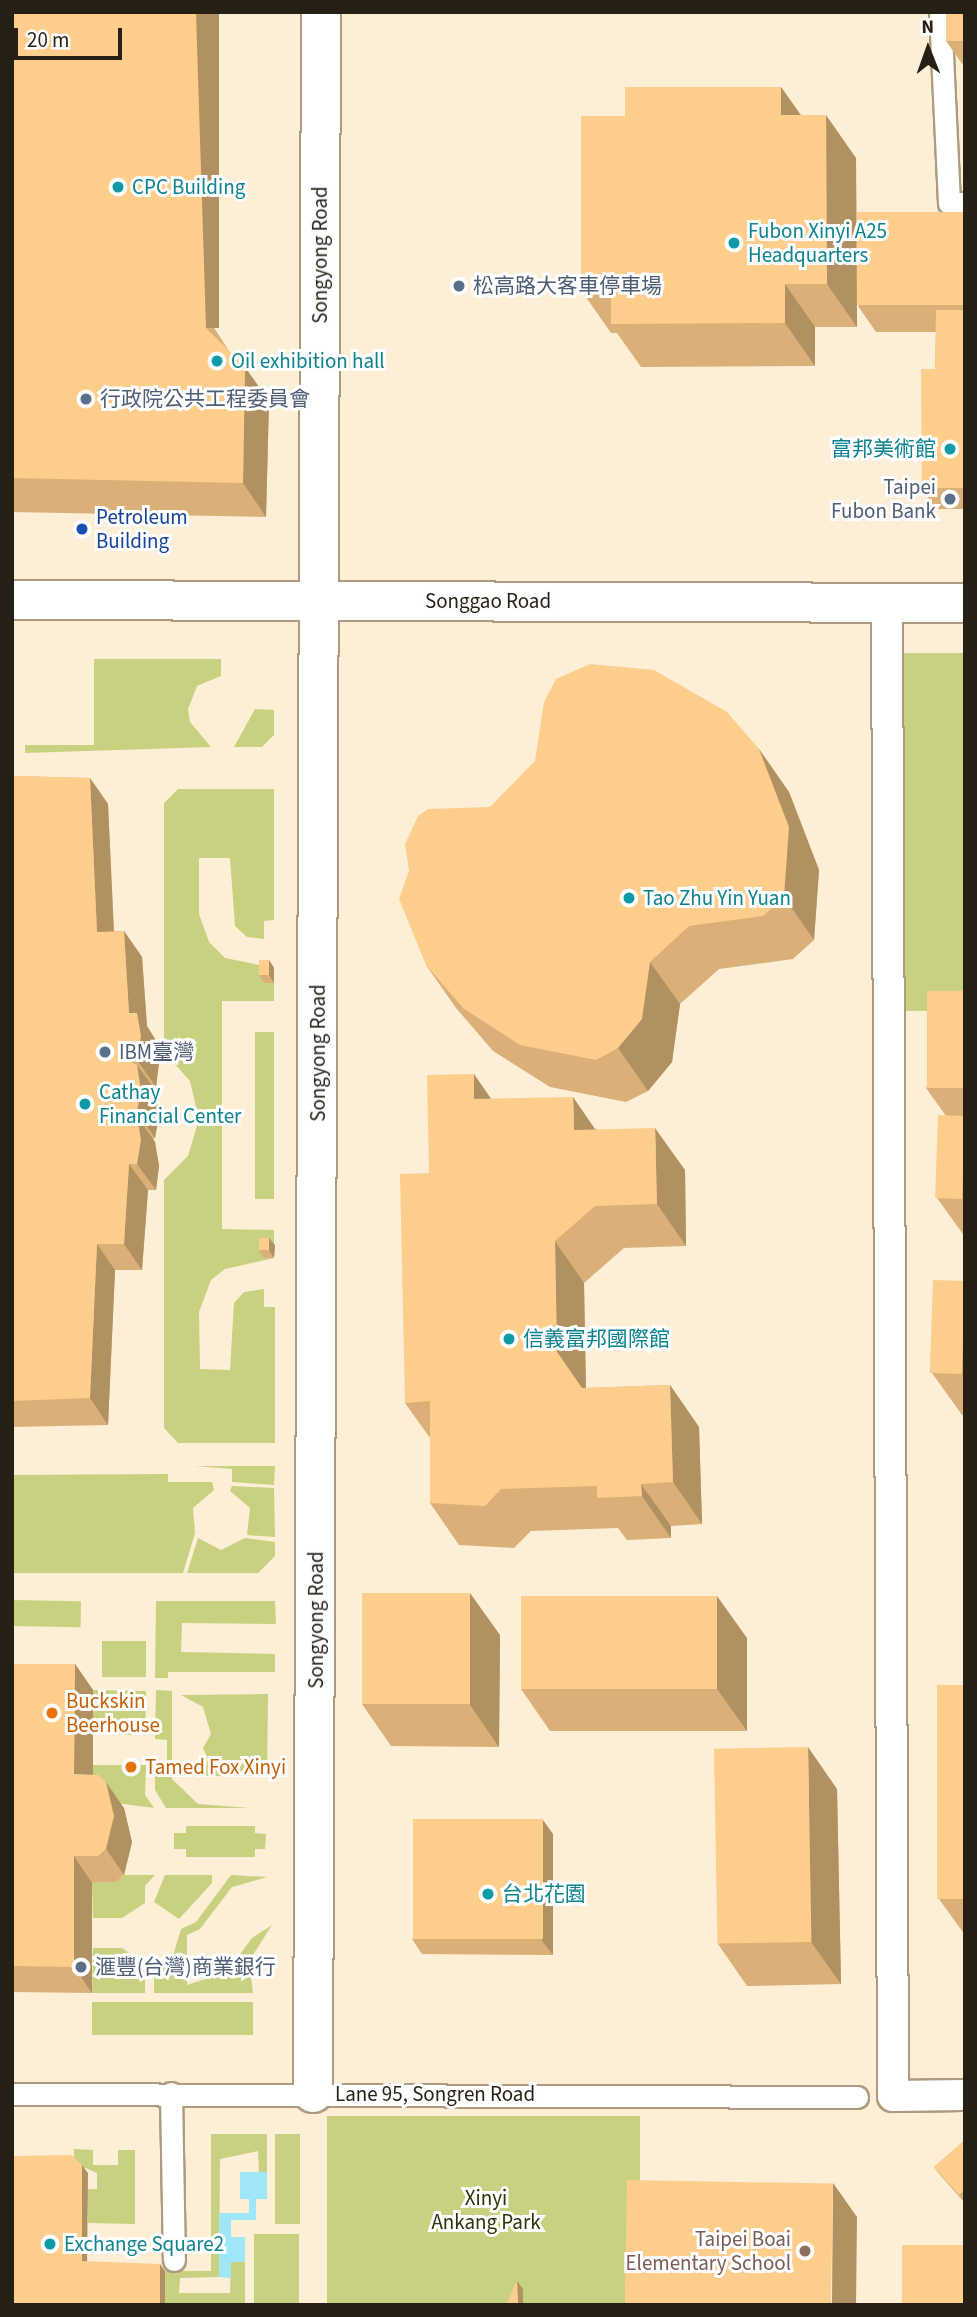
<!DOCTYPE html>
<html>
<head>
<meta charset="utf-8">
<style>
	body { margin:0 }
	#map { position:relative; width:977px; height:2317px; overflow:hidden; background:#fdeed6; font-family:"Source Sans 3","Noto Sans TC",sans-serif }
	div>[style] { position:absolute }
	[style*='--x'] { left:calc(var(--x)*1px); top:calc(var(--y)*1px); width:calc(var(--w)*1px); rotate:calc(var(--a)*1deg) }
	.green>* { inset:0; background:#c7d17f; transform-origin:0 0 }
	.water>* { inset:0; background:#a0e6f9 }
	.roads { filter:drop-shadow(2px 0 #ae9b7f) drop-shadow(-2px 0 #ae9b7f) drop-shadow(0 2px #ae9b7f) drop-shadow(0 -2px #ae9b7f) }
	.service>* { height:21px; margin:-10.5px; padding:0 10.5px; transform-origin:10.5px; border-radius:10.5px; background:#fff }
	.pedestrian>* { height:30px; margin:-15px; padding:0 15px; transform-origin:15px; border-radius:15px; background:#fff }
	.minor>* { height:38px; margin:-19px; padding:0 19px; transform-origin:19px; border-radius:19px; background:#fff }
	.tertiary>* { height:38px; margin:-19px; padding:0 19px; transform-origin:19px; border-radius:19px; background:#fff }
	.wall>* { inset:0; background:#dab078 }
	.shaded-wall>* { inset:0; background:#b19062; transform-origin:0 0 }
	.building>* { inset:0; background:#fdcd8c; transform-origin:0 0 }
	.dots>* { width:19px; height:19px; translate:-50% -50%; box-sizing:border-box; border:4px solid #fdfdfd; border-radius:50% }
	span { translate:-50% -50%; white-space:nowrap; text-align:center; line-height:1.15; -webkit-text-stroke:6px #fdfdfd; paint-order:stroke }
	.culture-label { font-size:21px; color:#0d838f }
	.left { translate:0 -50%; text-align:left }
	.right { translate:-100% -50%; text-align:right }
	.street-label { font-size:21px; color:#261f14 }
	.service-label { font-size:21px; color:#4e5e75 }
	.transit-label { font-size:21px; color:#164399 }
	.food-label { font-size:21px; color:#c56008 }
	.park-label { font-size:21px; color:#2f3309 }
	.education-label { font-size:21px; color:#785e54 }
	.frame { position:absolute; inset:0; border:14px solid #261f14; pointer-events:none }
	.north { position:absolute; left:893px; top:14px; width:70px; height:70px; -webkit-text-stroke:5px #fdfdfd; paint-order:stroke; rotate:359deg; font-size:19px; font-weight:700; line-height:28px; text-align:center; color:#261f14 }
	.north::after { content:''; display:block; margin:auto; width:24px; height:32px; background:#261f14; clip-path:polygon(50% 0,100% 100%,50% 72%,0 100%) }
	.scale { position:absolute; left:14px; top:28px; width:108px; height:32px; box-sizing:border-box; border:4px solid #261f14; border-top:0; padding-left:9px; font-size:21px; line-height:24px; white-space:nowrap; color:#261f14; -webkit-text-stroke:5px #fdfdfd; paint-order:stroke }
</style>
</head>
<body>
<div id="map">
	<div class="green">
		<i style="left:965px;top:653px;width:358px;height:62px;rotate:90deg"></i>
		<i style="clip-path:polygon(94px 659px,221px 659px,221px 676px,197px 686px,188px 709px,190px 722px,211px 747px,25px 753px,25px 745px,94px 745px)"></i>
		<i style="clip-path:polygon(255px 709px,274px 710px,274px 735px,262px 747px,234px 747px)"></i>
		<i style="clip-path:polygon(178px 789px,274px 789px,274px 920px,264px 921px,264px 939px,247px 937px,235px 926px,230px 858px,199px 858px,199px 914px,209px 942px,225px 958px,274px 968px,274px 1001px,222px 1001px,222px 1229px,274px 1230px,274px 1258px,225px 1269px,211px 1280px,199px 1312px,200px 1369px,230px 1370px,234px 1303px,244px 1292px,264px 1289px,264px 1307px,275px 1307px,275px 1443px,178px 1443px,164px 1428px,164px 1180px,188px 1156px,199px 1119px,190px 1081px,164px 1052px,164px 803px)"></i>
		<i style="left:255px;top:1032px;width:19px;height:167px"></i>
		<i style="clip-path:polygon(195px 1466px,275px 1466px,274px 1485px,232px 1482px,232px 1469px)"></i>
		<i style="clip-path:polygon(168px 1474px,168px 1482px,212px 1482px,214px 1490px,193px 1508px,195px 1533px,183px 1573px,12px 1573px,12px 1475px)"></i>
		<i style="clip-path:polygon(232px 1486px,274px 1488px,275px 1537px,247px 1535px,250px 1508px,230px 1491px)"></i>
		<i style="clip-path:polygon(198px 1538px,221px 1550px,245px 1538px,275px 1542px,275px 1556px,258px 1573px,187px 1573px)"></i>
		<i style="left:12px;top:1600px;width:69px;height:26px;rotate:1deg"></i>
		<i style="clip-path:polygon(156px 1601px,275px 1601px,276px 1624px,182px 1623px,181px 1652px,275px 1654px,275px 1672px,168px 1672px,168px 1678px,155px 1678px)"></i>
		<i style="left:102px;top:1641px;width:44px;height:36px"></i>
		<i style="left:93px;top:1690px;width:53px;height:44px;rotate:1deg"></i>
		<i style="clip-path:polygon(156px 1690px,172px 1691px,172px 1779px,198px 1804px,250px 1808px,166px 1808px,155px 1790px,155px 1761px,167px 1761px,167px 1740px,155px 1739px)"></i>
		<i style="clip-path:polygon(268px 1694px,267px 1776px,202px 1776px,208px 1759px,203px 1748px,211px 1734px,203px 1707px,181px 1695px)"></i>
		<i style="clip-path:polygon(93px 1765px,146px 1765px,145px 1795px,154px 1808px,93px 1800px)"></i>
		<i style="clip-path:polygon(186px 1826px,255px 1826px,255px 1833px,266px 1834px,265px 1849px,255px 1849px,255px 1857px,186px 1857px,186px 1849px,174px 1849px,174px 1833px,186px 1833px)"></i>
		<i style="clip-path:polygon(124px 1875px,155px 1875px,145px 1886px,145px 1903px,122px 1918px,93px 1918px,92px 1883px,116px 1882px)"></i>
		<i style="clip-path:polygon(165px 1875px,212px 1875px,212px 1883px,179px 1919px,154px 1902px)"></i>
		<i style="clip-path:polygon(231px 1875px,267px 1877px,232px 1887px,200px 1929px,187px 1935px,187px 1985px,227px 1972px,252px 1938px,272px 1925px,249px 1961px,253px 1993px,154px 1993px,154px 1965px,173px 1956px,181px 1929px,196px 1922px)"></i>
		<i style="clip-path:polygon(93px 1948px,122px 1948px,145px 1964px,145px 1993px,92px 1993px)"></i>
		<i style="left:92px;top:2002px;width:161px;height:33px"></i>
		<i style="left:327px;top:2116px;width:313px;height:189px"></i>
		<i style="clip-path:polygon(211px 2134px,267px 2134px,267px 2172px,259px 2172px,258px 2151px,220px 2159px,219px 2277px,180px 2278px,179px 2293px,230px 2293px,231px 2262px,245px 2262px,245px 2305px,165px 2305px,165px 2271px,211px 2271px)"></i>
		<i style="left:275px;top:2134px;width:25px;height:90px"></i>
		<i style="clip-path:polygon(74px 2149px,93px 2150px,93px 2165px,118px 2165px,118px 2150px,135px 2150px,135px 2224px,88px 2223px,87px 2189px,97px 2189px,97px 2173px,74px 2163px)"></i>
		<i style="left:254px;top:2234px;width:45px;height:71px"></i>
	</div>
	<div class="water">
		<i style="clip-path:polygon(240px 2172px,267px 2172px,267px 2199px,256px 2199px,256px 2220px,231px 2220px,231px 2237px,245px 2237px,245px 2262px,231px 2262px,231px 2278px,219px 2277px,219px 2213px,249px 2213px,249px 2199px,240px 2199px)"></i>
	</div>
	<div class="roads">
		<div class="service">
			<i style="--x:940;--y:12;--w:191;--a:87.3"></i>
			<i style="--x:949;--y:203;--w:16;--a:0"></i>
			<i style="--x:171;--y:2093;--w:167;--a:89"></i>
			<i style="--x:12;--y:2094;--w:845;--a:0.2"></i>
		</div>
		<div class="pedestrian">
			<i style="--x:887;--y:602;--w:1494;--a:89.77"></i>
			<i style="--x:893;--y:2096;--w:72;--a:-0.8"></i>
		</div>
		<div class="minor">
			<i style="--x:313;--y:2093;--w:2081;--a:-89.78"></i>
		</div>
		<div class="tertiary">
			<i style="--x:12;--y:600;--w:953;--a:0.18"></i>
		</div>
	</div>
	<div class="wall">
		<i style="clip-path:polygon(12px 12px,229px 351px,269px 401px,266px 517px,12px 512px)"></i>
		<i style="clip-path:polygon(965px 12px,965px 68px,946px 41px)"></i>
		<i style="clip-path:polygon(781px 87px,801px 115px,856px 158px,857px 327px,815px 327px,815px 366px,641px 367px,617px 333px,611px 333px,581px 290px,625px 116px)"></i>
		<i style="clip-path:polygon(965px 212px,965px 509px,936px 509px,922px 488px,935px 369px,936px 332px,876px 332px,858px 306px)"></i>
		<i style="clip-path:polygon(759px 749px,789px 792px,819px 870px,814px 940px,793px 959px,719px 969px,680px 1004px,672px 1062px,648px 1091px,626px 1102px,550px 1087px,493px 1051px,456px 1008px,426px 965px,490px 807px)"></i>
		<i style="clip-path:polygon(12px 776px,90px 778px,108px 804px,114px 931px,124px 931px,142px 957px,147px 1026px,155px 1039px,159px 1063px,156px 1087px,152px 1087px,156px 1091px,159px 1116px,155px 1138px,153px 1139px,155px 1142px,159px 1166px,156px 1190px,148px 1190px,142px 1270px,115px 1270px,108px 1425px,12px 1427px)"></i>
		<i style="clip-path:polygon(269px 960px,274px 968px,274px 983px,264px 983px,259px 975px)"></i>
		<i style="clip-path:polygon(965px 991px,965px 1237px,937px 1198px,946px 1116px,926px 1088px)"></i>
		<i style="clip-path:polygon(491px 1099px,596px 1129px,685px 1170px,686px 1246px,624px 1248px,584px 1283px,586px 1388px,670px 1385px,699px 1427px,702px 1524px,671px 1526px,671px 1538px,627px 1540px,618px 1528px,531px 1531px,514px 1548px,459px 1545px,430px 1503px,430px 1438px,405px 1403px,429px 1173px)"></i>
		<i style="clip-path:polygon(275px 1245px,274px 1258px,264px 1258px,259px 1250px)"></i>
		<i style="clip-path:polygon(965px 1281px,965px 1415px,962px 1415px,932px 1373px)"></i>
		<i style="clip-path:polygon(500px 1635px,499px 1747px,391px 1746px,362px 1704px)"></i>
		<i style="clip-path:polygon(747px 1638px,747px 1731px,550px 1731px,521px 1689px)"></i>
		<i style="clip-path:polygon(12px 1664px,75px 1664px,93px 1690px,93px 1774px,124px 1808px,132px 1842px,124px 1875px,116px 1882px,92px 1883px,92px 1993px,12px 1992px)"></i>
		<i style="clip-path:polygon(965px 1685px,965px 1935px,939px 1899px)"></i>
		<i style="clip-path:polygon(837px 1789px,841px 1984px,747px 1986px,718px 1944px)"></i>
		<i style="clip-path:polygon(553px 1834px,553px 1955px,422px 1954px,412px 1939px)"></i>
		<i style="clip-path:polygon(965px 2140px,965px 2202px,964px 2202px,940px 2175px,934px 2167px)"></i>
	</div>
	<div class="shaded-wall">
		<i style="left:196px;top:12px;width:23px;height:316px"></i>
		<i style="clip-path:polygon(781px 87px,811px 130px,781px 115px)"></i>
		<i style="clip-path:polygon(826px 115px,856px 158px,857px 327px,827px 284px)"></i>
		<i style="clip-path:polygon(785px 284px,815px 327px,815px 366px,785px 323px)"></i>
		<i style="clip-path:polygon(245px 367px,269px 401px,266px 517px,243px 483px)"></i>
		<i style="clip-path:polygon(759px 749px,789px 792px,819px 870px,814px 940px,784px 897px)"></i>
		<i style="clip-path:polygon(90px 778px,108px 804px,115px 958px,97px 932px)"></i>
		<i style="clip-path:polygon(124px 931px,142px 957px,147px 1026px,155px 1039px,159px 1063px,156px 1087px,137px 1060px,129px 1013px)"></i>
		<i style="clip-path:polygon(269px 960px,274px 968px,274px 983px,269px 975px)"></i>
		<i style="clip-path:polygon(650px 962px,680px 1004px,672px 1062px,648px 1091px,618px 1048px)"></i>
		<i style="clip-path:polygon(137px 1065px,156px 1091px,159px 1116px,155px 1138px,137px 1112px)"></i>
		<i style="clip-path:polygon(474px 1074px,503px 1116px,474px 1099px)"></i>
		<i style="clip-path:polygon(573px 1097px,602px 1139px,574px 1130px)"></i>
		<i style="clip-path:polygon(137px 1116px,155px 1142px,159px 1166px,156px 1190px,137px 1164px)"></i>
		<i style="clip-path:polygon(655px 1128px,685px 1170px,686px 1246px,657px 1204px)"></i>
		<i style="clip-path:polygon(129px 1164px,148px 1190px,142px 1270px,124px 1244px)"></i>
		<i style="clip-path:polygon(269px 1238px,275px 1245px,274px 1258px,269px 1250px)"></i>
		<i style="clip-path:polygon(555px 1241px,584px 1283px,586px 1394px,557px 1352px)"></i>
		<i style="clip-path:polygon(97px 1244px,115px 1270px,108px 1425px,90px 1398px)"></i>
		<i style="clip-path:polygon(670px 1385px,699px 1427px,702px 1524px,673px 1482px)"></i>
		<i style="clip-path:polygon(641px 1484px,671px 1526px,671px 1538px,642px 1496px)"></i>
		<i style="clip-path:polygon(470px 1593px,500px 1635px,499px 1747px,470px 1705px)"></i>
		<i style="clip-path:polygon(717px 1596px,747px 1638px,747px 1731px,717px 1689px)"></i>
		<i style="clip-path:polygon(75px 1664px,93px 1690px,93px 1800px,74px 1774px)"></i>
		<i style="clip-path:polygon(808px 1747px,837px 1789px,841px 1984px,811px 1942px)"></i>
		<i style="clip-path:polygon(106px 1782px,124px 1808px,132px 1842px,124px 1875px,106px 1849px)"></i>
		<i style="clip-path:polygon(543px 1820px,553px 1834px,553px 1955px,542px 1941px)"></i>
		<i style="clip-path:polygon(74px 1856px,92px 1883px,92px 1993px,74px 1967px)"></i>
		<i style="clip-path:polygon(82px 2165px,88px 2173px,87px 2268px,82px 2261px)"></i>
		<i style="clip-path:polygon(833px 2183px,857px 2217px,856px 2305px,832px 2305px)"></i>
		<i style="clip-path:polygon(160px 2264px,165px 2271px,165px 2305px,160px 2305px)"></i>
		<i style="clip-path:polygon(517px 2281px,523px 2289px,523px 2305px,518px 2305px)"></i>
	</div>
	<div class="building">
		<i style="clip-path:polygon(12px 12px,196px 12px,206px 328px,245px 367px,243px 483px,12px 478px)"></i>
		<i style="left:946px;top:12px;width:19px;height:29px"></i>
		<i style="clip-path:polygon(625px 87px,781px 87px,781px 115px,826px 115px,827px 284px,785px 284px,785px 323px,611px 324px,611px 290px,581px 290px,581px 116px,625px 116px)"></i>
		<i style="left:965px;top:212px;width:93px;height:108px;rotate:90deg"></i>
		<i style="clip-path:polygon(936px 310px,965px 310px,965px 488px,922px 488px,921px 369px,935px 369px)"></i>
		<i style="clip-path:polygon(590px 664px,654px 670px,727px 712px,759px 749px,789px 827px,784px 897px,763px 916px,689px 926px,650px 962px,642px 1019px,618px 1048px,596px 1060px,520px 1045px,463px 1008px,426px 965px,399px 899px,409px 871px,405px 844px,418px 816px,428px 809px,490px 807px,535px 761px,544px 702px,556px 679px)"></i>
		<i style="clip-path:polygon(12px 776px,90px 778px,97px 932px,124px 931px,129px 1013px,137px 1013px,141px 1036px,137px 1060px,129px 1061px,137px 1065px,141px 1090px,137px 1112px,129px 1116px,137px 1116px,141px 1140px,137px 1164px,129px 1164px,124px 1244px,97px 1244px,90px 1398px,12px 1401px)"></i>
		<i style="left:259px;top:960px;width:10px;height:15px"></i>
		<i style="left:927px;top:991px;width:38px;height:97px"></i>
		<i style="clip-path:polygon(474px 1074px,474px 1099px,573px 1097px,574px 1130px,655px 1128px,657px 1204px,595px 1206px,555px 1241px,557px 1352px,582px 1388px,670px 1385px,673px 1482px,641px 1484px,642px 1496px,597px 1498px,597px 1486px,501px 1489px,485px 1506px,430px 1503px,430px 1401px,405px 1403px,400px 1174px,429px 1173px,427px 1075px)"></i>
		<i style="left:938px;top:1115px;width:27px;height:83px;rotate:2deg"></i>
		<i style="left:259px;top:1238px;width:10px;height:12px"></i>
		<i style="left:933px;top:1280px;width:32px;height:93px;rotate:2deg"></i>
		<i style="left:362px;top:1593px;width:108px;height:111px"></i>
		<i style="left:521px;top:1596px;width:196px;height:93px"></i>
		<i style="clip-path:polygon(12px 1664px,75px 1664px,74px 1774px,98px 1775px,106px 1782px,114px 1816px,106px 1849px,98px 1856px,74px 1856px,74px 1967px,12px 1966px)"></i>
		<i style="left:937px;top:1685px;width:28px;height:214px"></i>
		<i style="left:808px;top:1747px;width:195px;height:94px;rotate:89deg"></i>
		<i style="left:413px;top:1819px;width:130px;height:120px"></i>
		<i style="clip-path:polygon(965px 2140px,965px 2189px,959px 2195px,934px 2167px)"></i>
		<i style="clip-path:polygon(72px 2155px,82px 2165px,82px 2261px,160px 2264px,160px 2305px,12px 2305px,12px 2156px)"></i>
		<i style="left:627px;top:2180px;width:206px;height:125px;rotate:1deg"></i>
		<i style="left:965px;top:2245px;width:60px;height:63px;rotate:90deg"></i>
		<i style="clip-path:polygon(517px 2281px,518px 2305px,506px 2305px)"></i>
	</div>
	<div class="dots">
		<i style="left:118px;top:187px;background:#0f9aa8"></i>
		<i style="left:734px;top:243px;background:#0f9aa8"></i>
		<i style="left:459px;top:286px;background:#5c6f8a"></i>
		<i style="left:217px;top:361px;background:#0f9aa8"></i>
		<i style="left:86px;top:399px;background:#5c6f8a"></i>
		<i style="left:950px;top:449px;background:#0f9aa8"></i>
		<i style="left:950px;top:499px;background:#5c6f8a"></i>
		<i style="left:82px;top:529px;background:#1a4fb4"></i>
		<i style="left:629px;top:898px;background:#0f9aa8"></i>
		<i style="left:105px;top:1052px;background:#5c6f8a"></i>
		<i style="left:85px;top:1104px;background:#0f9aa8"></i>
		<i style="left:509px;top:1339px;background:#0f9aa8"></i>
		<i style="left:52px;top:1713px;background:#e8710a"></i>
		<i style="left:131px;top:1767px;background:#e8710a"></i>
		<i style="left:488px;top:1894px;background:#0f9aa8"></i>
		<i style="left:81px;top:1967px;background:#5c6f8a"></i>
		<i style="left:50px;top:2244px;background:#0f9aa8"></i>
		<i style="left:805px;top:2251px;background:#8d6e63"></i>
	</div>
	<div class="culture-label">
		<span class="left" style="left:132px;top:187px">CPC Building</span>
		<span class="left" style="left:748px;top:243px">Fubon Xinyi A25<br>Headquarters</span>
		<span class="left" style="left:231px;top:361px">Oil exhibition hall</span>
		<span class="right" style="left:936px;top:449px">富邦美術館</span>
		<span class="left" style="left:643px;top:898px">Tao Zhu Yin Yuan</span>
		<span class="left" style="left:99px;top:1104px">Cathay<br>Financial Center</span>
		<span class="left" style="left:523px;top:1339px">信義富邦國際館</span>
		<span class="left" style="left:502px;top:1894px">台北花園</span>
		<span class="left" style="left:64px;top:2244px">Exchange Square2</span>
	</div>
	<div class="street-label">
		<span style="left:320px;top:255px;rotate:-90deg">Songyong Road</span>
		<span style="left:488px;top:601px">Songgao Road</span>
		<span style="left:318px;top:1053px;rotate:-90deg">Songyong Road</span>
		<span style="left:316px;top:1620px;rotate:-90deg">Songyong Road</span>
		<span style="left:435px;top:2094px">Lane 95, Songren Road</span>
	</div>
	<div class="service-label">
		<span class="left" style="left:473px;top:286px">松高路大客車停車場</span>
		<span class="left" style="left:100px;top:399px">行政院公共工程委員會</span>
		<span class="right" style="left:936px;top:499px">Taipei<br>Fubon Bank</span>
		<span class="left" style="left:119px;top:1052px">IBM臺灣</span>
		<span class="left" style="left:95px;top:1967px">滙豐(台灣)商業銀行</span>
	</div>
	<div class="transit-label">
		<span class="left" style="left:96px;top:529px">Petroleum<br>Building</span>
	</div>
	<div class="food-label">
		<span class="left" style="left:66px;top:1713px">Buckskin<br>Beerhouse</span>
		<span class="left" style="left:145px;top:1767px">Tamed Fox Xinyi</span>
	</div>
	<div class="park-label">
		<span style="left:486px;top:2210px">Xinyi<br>Ankang Park</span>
	</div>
	<div class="education-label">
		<span class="right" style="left:791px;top:2251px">Taipei Boai<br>Elementary School</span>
	</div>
	<div class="frame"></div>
	<div class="north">N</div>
	<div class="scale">20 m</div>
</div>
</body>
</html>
